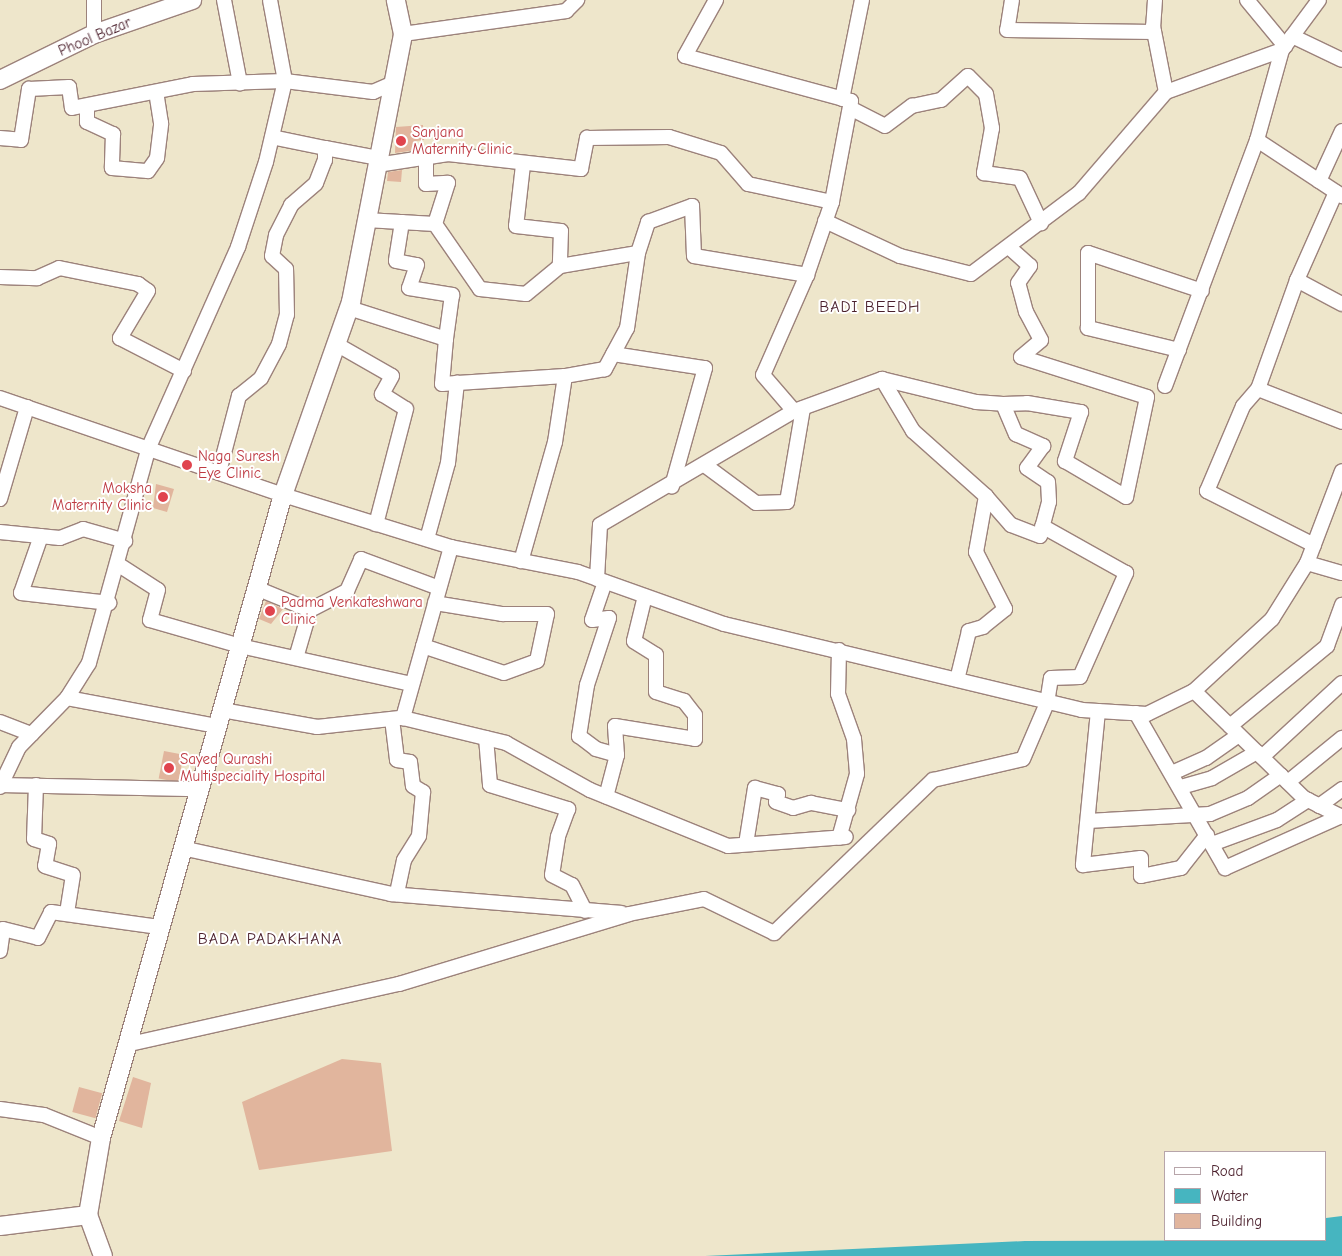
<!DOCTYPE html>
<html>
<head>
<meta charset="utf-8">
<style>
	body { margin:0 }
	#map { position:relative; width:1342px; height:1256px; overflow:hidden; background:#eee6cb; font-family:"Comic Neue",sans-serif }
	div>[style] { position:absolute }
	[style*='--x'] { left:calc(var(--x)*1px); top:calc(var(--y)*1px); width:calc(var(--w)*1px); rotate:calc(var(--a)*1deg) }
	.water>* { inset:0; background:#46b5c0 }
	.building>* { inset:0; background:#e1b59d; transform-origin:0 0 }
	.roads { filter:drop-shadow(1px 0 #9c827b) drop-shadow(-1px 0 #9c827b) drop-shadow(0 1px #9c827b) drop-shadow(0 -1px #9c827b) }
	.minor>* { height:14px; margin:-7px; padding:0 7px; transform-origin:7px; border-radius:7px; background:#fff }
	.tertiary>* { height:18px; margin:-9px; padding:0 9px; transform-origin:9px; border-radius:9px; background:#fff }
	.dots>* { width:14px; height:14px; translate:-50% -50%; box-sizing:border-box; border:2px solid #fff; border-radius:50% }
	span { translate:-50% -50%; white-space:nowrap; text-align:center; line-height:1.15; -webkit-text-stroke:4px #fff; paint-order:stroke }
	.street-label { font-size:15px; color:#4a1f2b }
	.health-label { font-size:15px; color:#be3a42 }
	.left { translate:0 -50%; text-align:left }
	.right { translate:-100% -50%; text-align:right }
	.neighbourhood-label { font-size:16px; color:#4a1f2b; letter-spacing:1px }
	.legend { position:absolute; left:1164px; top:1151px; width:162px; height:90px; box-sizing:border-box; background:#fff; border:1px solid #b7a5aa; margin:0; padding:6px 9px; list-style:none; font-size:15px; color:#4a1f2b }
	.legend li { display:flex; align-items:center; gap:10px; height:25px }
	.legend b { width:25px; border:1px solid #b7a5aa }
</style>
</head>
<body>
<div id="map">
	<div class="water">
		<i style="clip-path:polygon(1342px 1216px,1342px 1256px,705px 1256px,1025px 1241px,1326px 1240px,1326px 1218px)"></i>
	</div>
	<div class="building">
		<i style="clip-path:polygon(423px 125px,424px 140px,416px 141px,417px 150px,395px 153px,396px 127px)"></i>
		<i style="clip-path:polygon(402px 170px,401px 182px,387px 181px,388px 172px)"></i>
		<i style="clip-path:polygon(156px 484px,174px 489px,167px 512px,153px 508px)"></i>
		<i style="clip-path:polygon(266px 601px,283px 609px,271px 624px,259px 619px)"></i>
		<i style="left:164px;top:751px;width:20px;height:28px;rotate:11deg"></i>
		<i style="clip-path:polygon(342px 1059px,381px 1063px,392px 1151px,259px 1170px,242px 1102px)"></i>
		<i style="clip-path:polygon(133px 1077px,151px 1083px,142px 1128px,119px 1121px)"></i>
		<i style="left:79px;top:1087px;width:24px;height:26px;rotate:15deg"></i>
	</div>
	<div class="roads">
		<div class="minor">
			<i style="--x:94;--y:0;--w:34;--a:90"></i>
			<i style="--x:224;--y:0;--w:85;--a:79.1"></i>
			<i style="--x:716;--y:0;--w:64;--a:119"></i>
			<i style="--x:685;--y:56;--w:172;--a:15.2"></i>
			<i style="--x:851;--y:101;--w:103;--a:100.7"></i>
			<i style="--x:1012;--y:0;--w:30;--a:99"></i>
			<i style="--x:1007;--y:30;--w:147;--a:0.8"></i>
			<i style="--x:1155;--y:0;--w:26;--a:94"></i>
			<i style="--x:1153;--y:26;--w:67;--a:78.9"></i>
			<i style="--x:1247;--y:0;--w:60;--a:50.4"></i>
			<i style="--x:403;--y:34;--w:165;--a:-8"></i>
			<i style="--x:566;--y:11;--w:16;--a:-45"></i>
			<i style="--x:1292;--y:36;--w:55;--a:25.6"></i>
			<i style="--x:842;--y:99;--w:101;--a:-78.6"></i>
			<i style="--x:87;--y:107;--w:15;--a:90"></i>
			<i style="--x:87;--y:122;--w:29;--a:25"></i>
			<i style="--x:113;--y:134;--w:34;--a:92"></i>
			<i style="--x:112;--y:168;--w:36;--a:5"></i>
			<i style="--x:148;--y:171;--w:16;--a:-55"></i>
			<i style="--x:157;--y:158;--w:35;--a:-83"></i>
			<i style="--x:161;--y:123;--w:31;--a:-99"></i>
			<i style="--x:850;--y:108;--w:39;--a:27"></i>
			<i style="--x:885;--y:126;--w:34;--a:-37"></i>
			<i style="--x:912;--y:106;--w:30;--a:-12"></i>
			<i style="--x:941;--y:100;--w:36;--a:-42"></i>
			<i style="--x:968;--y:76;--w:25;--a:45"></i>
			<i style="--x:986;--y:94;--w:35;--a:80"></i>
			<i style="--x:992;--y:128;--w:46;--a:100.1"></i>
			<i style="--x:984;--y:173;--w:36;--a:8"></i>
			<i style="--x:1020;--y:178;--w:50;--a:65"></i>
			<i style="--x:0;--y:138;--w:21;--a:5"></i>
			<i style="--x:21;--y:140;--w:52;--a:-81.1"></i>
			<i style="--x:29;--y:89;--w:40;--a:-2.9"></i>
			<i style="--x:69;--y:87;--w:21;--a:82"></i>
			<i style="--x:72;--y:108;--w:123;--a:-11.2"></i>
			<i style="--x:193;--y:84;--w:92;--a:-1.9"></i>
			<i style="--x:285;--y:81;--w:89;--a:7.1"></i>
			<i style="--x:373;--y:92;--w:22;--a:-24"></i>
			<i style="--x:1257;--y:140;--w:102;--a:33.4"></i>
			<i style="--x:325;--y:148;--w:55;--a:10.5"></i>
			<i style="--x:426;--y:157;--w:27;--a:90"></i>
			<i style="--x:426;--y:184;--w:22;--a:-3"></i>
			<i style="--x:448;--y:183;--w:43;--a:107.6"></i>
			<i style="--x:377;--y:165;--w:72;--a:-8.8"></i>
			<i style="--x:448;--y:154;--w:134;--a:6.4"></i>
			<i style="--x:581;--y:169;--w:32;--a:-79"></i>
			<i style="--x:587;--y:138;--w:82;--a:-0.7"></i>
			<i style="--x:669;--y:137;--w:54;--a:17.1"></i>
			<i style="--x:721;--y:153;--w:41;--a:48.9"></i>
			<i style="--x:748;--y:184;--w:86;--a:12.1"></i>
			<i style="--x:832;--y:202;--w:77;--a:108.9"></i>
			<i style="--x:807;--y:275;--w:109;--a:113.7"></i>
			<i style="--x:763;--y:375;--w:48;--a:49.3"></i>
			<i style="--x:794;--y:411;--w:225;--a:149.6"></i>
			<i style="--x:600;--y:525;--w:54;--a:93.2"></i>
			<i style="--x:523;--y:165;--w:61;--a:96.5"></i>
			<i style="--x:516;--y:226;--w:45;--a:6.3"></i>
			<i style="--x:561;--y:231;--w:35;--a:92"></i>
			<i style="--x:1319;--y:181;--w:55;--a:-65.3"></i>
			<i style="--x:366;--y:220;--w:69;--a:3.3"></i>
			<i style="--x:435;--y:224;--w:79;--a:55.3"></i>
			<i style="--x:480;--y:289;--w:46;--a:6.2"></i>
			<i style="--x:526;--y:294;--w:44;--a:-39.5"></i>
			<i style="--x:560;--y:266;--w:79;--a:-9.5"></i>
			<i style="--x:638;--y:253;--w:76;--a:98.3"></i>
			<i style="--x:627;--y:328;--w:47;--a:118.2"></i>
			<i style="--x:605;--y:369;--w:41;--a:170.1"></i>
			<i style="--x:825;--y:221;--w:83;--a:25"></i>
			<i style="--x:900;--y:256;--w:73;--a:14.2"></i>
			<i style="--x:971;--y:274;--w:135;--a:-36.9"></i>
			<i style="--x:1079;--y:193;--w:133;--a:-49.3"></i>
			<i style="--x:1166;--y:92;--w:123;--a:-19.9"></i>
			<i style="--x:1282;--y:50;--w:62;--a:-53.5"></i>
			<i style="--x:402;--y:222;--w:39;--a:99"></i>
			<i style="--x:396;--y:261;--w:21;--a:11"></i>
			<i style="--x:417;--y:265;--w:24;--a:109"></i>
			<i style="--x:409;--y:288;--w:44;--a:9.2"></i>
			<i style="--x:452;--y:295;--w:44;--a:97.8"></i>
			<i style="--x:638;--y:253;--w:33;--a:-72"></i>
			<i style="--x:648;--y:222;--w:47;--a:-20"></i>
			<i style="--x:692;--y:206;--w:50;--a:87.7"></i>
			<i style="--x:694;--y:256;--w:115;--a:9.5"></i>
			<i style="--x:0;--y:277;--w:37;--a:2"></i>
			<i style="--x:37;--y:278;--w:24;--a:-24"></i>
			<i style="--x:59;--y:268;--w:81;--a:11.4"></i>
			<i style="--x:138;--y:284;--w:12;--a:35"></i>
			<i style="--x:148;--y:291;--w:55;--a:120.8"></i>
			<i style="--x:120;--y:338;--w:72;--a:27.3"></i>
			<i style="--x:1297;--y:280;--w:96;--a:-66.1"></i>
			<i style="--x:349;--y:308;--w:102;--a:17.7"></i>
			<i style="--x:446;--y:339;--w:45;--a:95.1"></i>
			<i style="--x:442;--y:384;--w:123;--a:-3.7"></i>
			<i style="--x:565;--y:376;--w:67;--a:98.6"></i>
			<i style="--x:555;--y:442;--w:124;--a:105.9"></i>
			<i style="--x:336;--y:344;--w:64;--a:29.7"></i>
			<i style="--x:392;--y:376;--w:21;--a:119"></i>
			<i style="--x:382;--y:394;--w:28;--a:32"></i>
			<i style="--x:406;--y:409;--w:119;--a:104.6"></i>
			<i style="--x:1179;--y:350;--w:94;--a:-166.4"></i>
			<i style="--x:1088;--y:328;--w:75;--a:-90"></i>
			<i style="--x:1088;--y:253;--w:120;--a:18.4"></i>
			<i style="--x:613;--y:354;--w:93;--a:8.7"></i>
			<i style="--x:705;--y:368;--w:123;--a:105.6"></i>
			<i style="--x:882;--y:379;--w:97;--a:13.7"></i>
			<i style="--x:976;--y:402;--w:27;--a:4"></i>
			<i style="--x:1003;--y:404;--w:33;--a:67"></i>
			<i style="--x:1016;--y:434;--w:30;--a:24"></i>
			<i style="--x:1043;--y:446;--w:27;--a:126"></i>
			<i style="--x:1027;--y:468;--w:25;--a:34"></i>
			<i style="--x:1048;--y:482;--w:20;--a:87"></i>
			<i style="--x:1049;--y:502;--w:35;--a:105"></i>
			<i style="--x:1040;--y:536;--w:31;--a:-159"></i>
			<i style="--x:1011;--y:525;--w:38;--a:-131"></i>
			<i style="--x:1165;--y:386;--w:263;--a:-69.5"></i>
			<i style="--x:1257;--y:140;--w:93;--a:-74.5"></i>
			<i style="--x:1258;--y:389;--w:116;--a:-70.3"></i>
			<i style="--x:1297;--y:280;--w:51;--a:28.1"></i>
			<i style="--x:0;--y:398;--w:299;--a:18.9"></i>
			<i style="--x:283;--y:495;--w:176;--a:17.2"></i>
			<i style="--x:451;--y:547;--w:129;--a:11.1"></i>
			<i style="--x:578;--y:572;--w:155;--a:19.6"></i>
			<i style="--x:724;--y:624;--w:368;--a:13.5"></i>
			<i style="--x:1082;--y:710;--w:65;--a:3.5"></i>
			<i style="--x:1147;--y:714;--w:52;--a:-26.1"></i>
			<i style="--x:1194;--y:691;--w:106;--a:-42.7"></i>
			<i style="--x:1272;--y:619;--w:66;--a:-58"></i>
			<i style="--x:1307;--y:563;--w:98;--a:-69.2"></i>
			<i style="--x:1003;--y:404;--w:24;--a:-2"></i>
			<i style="--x:1027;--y:403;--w:55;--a:9.5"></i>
			<i style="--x:1081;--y:412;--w:52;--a:108.1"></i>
			<i style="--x:1065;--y:461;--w:71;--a:30.5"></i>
			<i style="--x:1126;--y:497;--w:102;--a:-78.1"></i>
			<i style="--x:1147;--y:397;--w:132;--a:-162.4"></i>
			<i style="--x:1021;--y:357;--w:26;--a:-40"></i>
			<i style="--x:1041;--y:340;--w:32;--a:-118"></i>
			<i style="--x:1026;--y:312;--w:30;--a:-105"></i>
			<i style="--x:1018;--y:283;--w:21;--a:-55"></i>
			<i style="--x:1030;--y:266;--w:27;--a:-138"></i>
			<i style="--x:794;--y:411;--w:94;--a:-20"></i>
			<i style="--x:882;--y:379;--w:61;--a:59.2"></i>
			<i style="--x:913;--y:431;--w:98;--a:41.7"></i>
			<i style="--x:986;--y:496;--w:57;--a:100.1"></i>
			<i style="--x:976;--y:552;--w:64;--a:63"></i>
			<i style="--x:1005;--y:609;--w:28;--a:141"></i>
			<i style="--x:983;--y:627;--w:15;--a:164"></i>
			<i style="--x:969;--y:631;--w:50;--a:103.8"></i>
			<i style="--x:706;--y:466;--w:62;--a:36.5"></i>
			<i style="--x:756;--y:503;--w:31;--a:-2"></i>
			<i style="--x:787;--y:502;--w:95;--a:-80.3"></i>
			<i style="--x:219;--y:472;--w:79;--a:-75.3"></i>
			<i style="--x:239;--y:396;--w:28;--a:-39"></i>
			<i style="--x:261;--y:378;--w:38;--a:-62"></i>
			<i style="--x:279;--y:344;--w:30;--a:-75"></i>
			<i style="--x:287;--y:315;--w:46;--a:-91.2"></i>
			<i style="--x:286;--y:269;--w:19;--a:-137"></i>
			<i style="--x:272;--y:256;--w:21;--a:-79"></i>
			<i style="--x:276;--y:235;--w:34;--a:-63"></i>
			<i style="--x:291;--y:205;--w:33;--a:-41"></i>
			<i style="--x:316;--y:183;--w:25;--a:-69"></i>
			<i style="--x:325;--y:160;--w:12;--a:-90"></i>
			<i style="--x:325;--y:148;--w:54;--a:-168.3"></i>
			<i style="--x:0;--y:499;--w:96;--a:-73.6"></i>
			<i style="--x:0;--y:532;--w:60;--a:5.7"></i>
			<i style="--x:60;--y:538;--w:25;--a:-21"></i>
			<i style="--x:83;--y:529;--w:44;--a:15.9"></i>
			<i style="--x:41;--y:536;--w:60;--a:109.3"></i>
			<i style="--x:21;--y:593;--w:89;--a:6.5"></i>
			<i style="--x:427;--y:539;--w:79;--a:-74.6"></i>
			<i style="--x:448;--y:463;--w:81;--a:-83.6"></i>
			<i style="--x:1314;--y:545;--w:120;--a:-153.2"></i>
			<i style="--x:1207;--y:491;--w:92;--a:-67"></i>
			<i style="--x:1243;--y:406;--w:23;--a:-49"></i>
			<i style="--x:1258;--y:389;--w:90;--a:21.4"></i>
			<i style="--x:451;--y:547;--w:178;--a:105.7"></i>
			<i style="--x:403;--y:718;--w:106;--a:13.6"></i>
			<i style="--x:506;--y:743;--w:96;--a:29.2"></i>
			<i style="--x:590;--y:790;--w:149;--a:22.1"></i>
			<i style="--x:728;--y:846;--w:118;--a:-4.4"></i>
			<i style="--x:1307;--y:563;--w:36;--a:16"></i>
			<i style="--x:119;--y:565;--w:46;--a:32.7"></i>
			<i style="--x:158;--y:590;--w:31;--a:105"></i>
			<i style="--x:150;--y:620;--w:94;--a:16.1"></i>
			<i style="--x:240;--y:646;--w:176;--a:12.5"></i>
			<i style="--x:605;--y:582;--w:40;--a:108.9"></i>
			<i style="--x:592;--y:620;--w:17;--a:-7"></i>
			<i style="--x:609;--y:618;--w:71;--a:108.2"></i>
			<i style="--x:587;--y:685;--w:52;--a:98.9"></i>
			<i style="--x:579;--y:736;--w:21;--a:37"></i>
			<i style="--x:596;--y:749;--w:22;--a:16"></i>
			<i style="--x:617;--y:755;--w:43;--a:104.7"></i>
			<i style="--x:256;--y:588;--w:58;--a:22.2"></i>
			<i style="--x:310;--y:610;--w:50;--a:106.3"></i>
			<i style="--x:310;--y:610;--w:42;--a:-27.2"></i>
			<i style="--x:347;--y:591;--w:35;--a:-66"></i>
			<i style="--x:361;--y:559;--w:83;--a:20.4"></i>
			<i style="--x:423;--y:646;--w:85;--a:18.4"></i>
			<i style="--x:504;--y:673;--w:35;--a:-20"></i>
			<i style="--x:537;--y:661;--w:48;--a:-78"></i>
			<i style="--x:547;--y:614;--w:45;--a:180"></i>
			<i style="--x:502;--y:614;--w:68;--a:-170.7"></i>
			<i style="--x:839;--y:650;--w:44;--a:91.3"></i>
			<i style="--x:838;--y:694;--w:48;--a:70.4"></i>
			<i style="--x:854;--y:739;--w:35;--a:85"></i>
			<i style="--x:857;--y:774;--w:66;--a:105.7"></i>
			<i style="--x:1194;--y:691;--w:153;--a:44.2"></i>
			<i style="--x:1304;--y:798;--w:42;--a:26.6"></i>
			<i style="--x:67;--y:698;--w:153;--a:10.6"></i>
			<i style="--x:222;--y:710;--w:97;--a:10.1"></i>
			<i style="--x:317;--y:727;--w:83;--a:-6.2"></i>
			<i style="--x:1098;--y:711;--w:155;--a:95.6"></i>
			<i style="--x:1083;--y:865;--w:58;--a:-6.9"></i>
			<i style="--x:1141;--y:858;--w:18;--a:90"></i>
			<i style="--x:1141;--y:876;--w:41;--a:-11.3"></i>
			<i style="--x:1181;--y:868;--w:42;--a:-51.8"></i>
			<i style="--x:1136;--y:713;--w:179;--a:60.1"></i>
			<i style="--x:1225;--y:868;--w:127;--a:-24.1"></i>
			<i style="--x:392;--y:719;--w:41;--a:83"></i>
			<i style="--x:397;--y:760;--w:13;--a:9"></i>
			<i style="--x:410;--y:762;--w:24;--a:83"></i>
			<i style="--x:413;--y:786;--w:12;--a:31"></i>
			<i style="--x:423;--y:792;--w:44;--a:95.2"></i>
			<i style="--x:419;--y:836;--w:28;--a:122"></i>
			<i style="--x:404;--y:860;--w:35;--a:102"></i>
			<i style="--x:0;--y:722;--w:34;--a:21"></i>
			<i style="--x:1230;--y:726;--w:126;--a:-39.5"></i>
			<i style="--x:1327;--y:646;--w:44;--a:-69.9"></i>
			<i style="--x:486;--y:738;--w:47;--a:85.1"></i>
			<i style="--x:490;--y:785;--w:82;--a:17.1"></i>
			<i style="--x:568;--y:809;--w:30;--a:110"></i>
			<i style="--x:558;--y:837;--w:38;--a:99"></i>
			<i style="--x:552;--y:875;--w:22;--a:27"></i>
			<i style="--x:572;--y:885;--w:29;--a:63"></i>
			<i style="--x:617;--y:755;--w:29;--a:-94"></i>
			<i style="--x:615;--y:726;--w:81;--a:9.2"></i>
			<i style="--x:695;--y:739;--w:24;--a:-90"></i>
			<i style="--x:695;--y:715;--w:18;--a:-128"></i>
			<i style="--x:684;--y:701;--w:29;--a:-162"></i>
			<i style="--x:656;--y:692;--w:37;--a:-90"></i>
			<i style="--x:656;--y:655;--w:26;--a:-148"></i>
			<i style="--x:634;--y:641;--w:46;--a:-76.3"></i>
			<i style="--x:1262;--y:757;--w:109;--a:-42.8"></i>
			<i style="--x:1172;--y:773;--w:37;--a:-24"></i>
			<i style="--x:1206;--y:758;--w:40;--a:-34.9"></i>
			<i style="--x:1288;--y:782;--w:70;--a:-39.2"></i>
			<i style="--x:0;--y:785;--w:199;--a:1.2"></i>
			<i style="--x:36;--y:785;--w:54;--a:92.1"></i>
			<i style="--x:34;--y:839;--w:16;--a:18"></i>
			<i style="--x:49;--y:844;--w:22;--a:100"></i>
			<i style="--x:45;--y:866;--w:29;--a:18"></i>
			<i style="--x:73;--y:875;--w:39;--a:99"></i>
			<i style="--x:0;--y:787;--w:44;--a:-64.6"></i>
			<i style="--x:19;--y:747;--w:69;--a:-45.6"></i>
			<i style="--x:67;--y:698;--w:41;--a:-57.8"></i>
			<i style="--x:89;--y:663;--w:224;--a:-74.5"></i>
			<i style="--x:149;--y:447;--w:219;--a:-66"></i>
			<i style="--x:238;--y:247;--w:89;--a:-71.8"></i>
			<i style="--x:266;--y:162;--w:83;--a:-76.8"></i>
			<i style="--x:285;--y:81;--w:82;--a:-100.5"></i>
			<i style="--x:1181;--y:787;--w:32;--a:-16"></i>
			<i style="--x:1212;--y:778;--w:52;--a:-30"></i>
			<i style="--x:1319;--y:806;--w:29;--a:-36"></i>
			<i style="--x:1088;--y:821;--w:122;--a:-3.3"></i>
			<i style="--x:1210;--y:814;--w:41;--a:-22.8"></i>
			<i style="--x:1248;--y:798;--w:40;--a:-34.9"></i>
			<i style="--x:746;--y:844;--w:57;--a:-80.9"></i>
			<i style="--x:755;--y:788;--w:24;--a:15"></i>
			<i style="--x:778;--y:794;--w:8;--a:104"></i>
			<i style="--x:776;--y:802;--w:18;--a:19"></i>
			<i style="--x:793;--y:808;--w:19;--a:-16"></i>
			<i style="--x:811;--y:803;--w:38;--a:11"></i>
			<i style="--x:1212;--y:844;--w:69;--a:-20.3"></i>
			<i style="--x:1277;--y:820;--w:37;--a:-33"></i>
			<i style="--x:182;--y:848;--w:214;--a:12.4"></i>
			<i style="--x:391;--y:894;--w:231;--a:4.7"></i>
			<i style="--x:0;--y:951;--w:22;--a:-82"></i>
			<i style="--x:3;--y:929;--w:36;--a:14"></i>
			<i style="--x:38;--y:938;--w:29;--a:-63"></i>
			<i style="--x:51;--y:912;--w:109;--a:7.9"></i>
			<i style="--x:130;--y:1044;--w:276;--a:-12.6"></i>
			<i style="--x:399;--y:984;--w:240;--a:-16.9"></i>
			<i style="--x:629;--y:914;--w:76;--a:-11.3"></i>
			<i style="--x:704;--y:899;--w:78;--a:25.9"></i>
			<i style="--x:774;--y:933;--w:221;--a:-43.9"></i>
			<i style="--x:933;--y:780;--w:92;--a:-13.1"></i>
			<i style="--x:1023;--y:759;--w:61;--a:-66.8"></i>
			<i style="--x:1047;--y:703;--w:25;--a:-81"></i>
			<i style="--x:1051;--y:678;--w:29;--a:-2"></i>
			<i style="--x:1080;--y:677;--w:114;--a:-66.1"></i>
			<i style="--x:1126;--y:573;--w:96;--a:-150.8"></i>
			<i style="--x:0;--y:1109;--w:44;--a:7.8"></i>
			<i style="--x:44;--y:1115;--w:61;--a:22"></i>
		</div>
		<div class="tertiary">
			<i style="--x:0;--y:80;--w:105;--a:-26.1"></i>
			<i style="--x:94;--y:34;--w:104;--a:-19.1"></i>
			<i style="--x:0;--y:1226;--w:89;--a:-7.1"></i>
			<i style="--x:103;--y:1256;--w:44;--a:-110.1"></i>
			<i style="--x:88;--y:1215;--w:78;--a:-80.4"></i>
			<i style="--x:101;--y:1138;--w:668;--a:-74.2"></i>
			<i style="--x:283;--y:495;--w:205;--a:-70.6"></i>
			<i style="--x:351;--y:302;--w:273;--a:-79"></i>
			<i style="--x:403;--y:34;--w:35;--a:-102"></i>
		</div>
	</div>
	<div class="dots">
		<i style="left:401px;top:141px;background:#e0444e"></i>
		<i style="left:187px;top:465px;background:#e0444e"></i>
		<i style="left:163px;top:497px;background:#e0444e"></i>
		<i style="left:270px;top:611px;background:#e0444e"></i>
		<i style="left:169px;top:768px;background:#e0444e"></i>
	</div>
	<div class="street-label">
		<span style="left:95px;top:37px;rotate:-23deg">Phool Bazar</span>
	</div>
	<div class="health-label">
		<span class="left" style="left:412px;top:141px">Sanjana<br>Maternity Clinic</span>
		<span class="left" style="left:198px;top:465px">Naga Suresh<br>Eye Clinic</span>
		<span class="right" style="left:152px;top:497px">Moksha<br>Maternity Clinic</span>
		<span class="left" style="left:281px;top:611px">Padma Venkateshwara<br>Clinic</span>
		<span class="left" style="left:180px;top:768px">Sayed Qurashi<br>Multispeciality Hospital</span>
	</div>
	<div class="neighbourhood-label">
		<span style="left:870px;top:307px">BADI BEEDH</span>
		<span style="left:270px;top:939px">BADA PADAKHANA</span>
	</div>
	<ul class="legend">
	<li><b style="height:6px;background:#fff"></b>Road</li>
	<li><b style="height:14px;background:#46b5c0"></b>Water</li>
	<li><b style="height:14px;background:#e1b59d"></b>Building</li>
	</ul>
</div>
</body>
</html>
